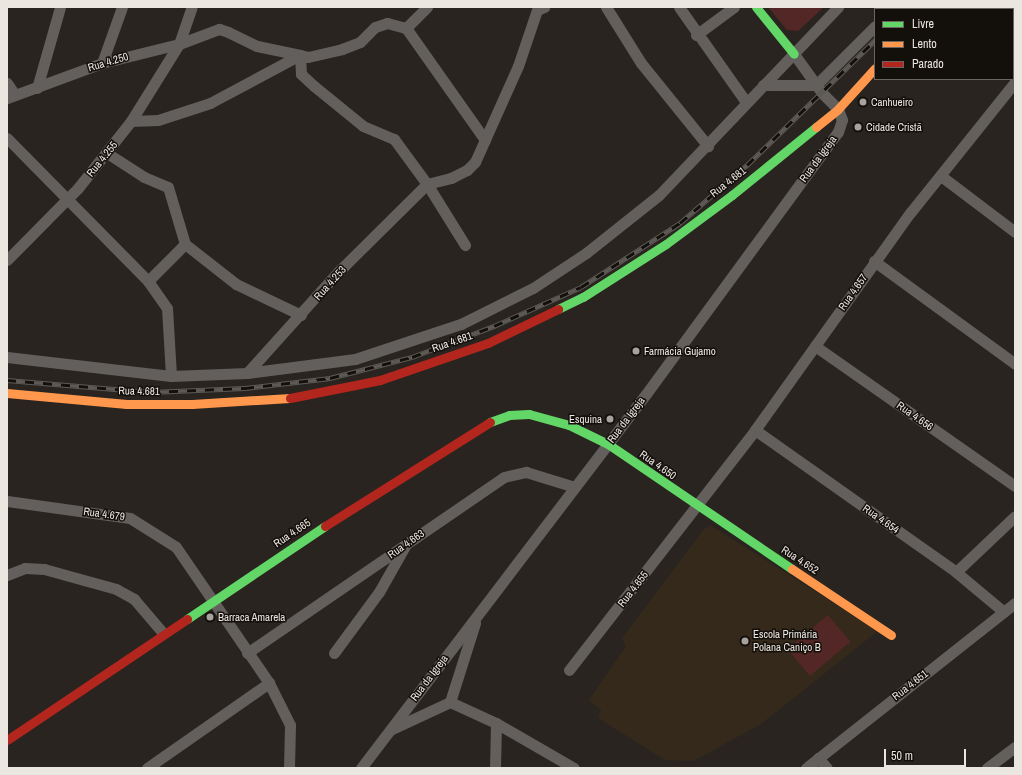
<!DOCTYPE html>
<html>
<head>
<meta charset="utf-8">
<style>
	body { margin:0 }
	#map { position:relative; width:1022px; height:775px; overflow:hidden; background:#29241f; font-family:"Archivo Narrow",sans-serif }
	div>[style] { position:absolute }
	[style*='--x'] { left:calc(var(--x)*1px); top:calc(var(--y)*1px); width:calc(var(--w)*1px); rotate:calc(var(--a)*1deg) }
	.built>* { inset:0; background:#34291b }
	.green>* { inset:0; background:#522725; transform-origin:0 0 }
	.street>* { height:11px; margin:-5.5px; padding:0 5.5px; transform-origin:5.5px; border-radius:5.5px; background:#625f5d }
	.fast>* { height:9px; margin:-4.5px; padding:0 4.5px; transform-origin:4.5px; border-radius:4.5px; background:#63d668 }
	.slow>* { height:9px; margin:-4.5px; padding:0 4.5px; transform-origin:4.5px; border-radius:4.5px; background:#ff974d }
	.jam>* { height:9px; margin:-4.5px; padding:0 4.5px; transform-origin:4.5px; border-radius:4.5px; background:#b3261e }
	.rail>* { height:4.5px; margin-top:-2.25px; transform-origin:0; background:repeating-linear-gradient(90deg,#130f0b 0 9px,#5d5a56 0 18px); box-sizing:border-box; border-block:1px solid #5d5a56 }
	.dots>* { width:11px; height:11px; translate:-50% -50%; box-sizing:border-box; border:2px solid #130f0b; border-radius:50% }
	span { translate:-50% -50%; white-space:nowrap; text-align:center; line-height:1.15; -webkit-text-stroke:3px #130f0b; paint-order:stroke }
	.street-label { font-size:11px; color:#ece6e0 }
	.poi-label { font-size:11px; color:#ece6e0 }
	.left { translate:0 -50%; text-align:left }
	.right { translate:-100% -50%; text-align:right }
	.frame { position:absolute; inset:0; border:8px solid #ece6e0; pointer-events:none }
	.legend { position:absolute; left:874px; top:8px; width:140px; height:72px; box-sizing:border-box; background:#130f0b; border:1px solid #6a6560; margin:0; padding:5px 7px; list-style:none; font-size:12px; color:#ece6e0 }
	.legend li { display:flex; align-items:center; gap:8px; height:20px }
	.legend b { width:20px; border:1px solid #6a6560 }
	.scale { position:absolute; left:884px; top:749px; width:82px; height:18px; box-sizing:border-box; border:2px solid #ece6e0; border-top:0; padding-left:5px; font-size:12px; line-height:14px; white-space:nowrap; color:#ece6e0; -webkit-text-stroke:3px #130f0b; paint-order:stroke }
</style>
</head>
<body>
<div id="map">
	<div class="built">
		<i style="clip-path:polygon(710px 525px,878px 631px,761px 724px,694px 761px,665px 760px,598px 718px,601px 710px,589px 700px,626px 646px,622px 638px,703px 530px)"></i>
	</div>
	<div class="green">
		<i style="clip-path:polygon(768px 7px,822px 7px,822px 9px,798px 31px,787px 30px)"></i>
		<i style="left:828px;top:615px;width:35px;height:53px;rotate:50deg"></i>
	</div>
	<div class="street">
		<i style="--x:606;--y:7;--w:66;--a:58"></i>
		<i style="--x:641;--y:63;--w:107;--a:51.1"></i>
		<i style="--x:679;--y:7;--w:116;--a:54.8"></i>
		<i style="--x:1002;--y:7;--w:3;--a:45"></i>
		<i style="--x:892;--y:9;--w:3;--a:-45"></i>
		<i style="--x:928;--y:9;--w:3;--a:-45"></i>
		<i style="--x:1013;--y:19;--w:3;--a:45"></i>
		<i style="--x:406;--y:28;--w:137;--a:54.8"></i>
		<i style="--x:406;--y:28;--w:30;--a:-45"></i>
		<i style="--x:696;--y:35;--w:47;--a:-36.4"></i>
		<i style="--x:102;--y:63;--w:59;--a:-70.3"></i>
		<i style="--x:7;--y:83;--w:14;--a:56"></i>
		<i style="--x:763;--y:85;--w:53;--a:0"></i>
		<i style="--x:816;--y:85;--w:83;--a:-45"></i>
		<i style="--x:37;--y:88;--w:84;--a:-74.1"></i>
		<i style="--x:7;--y:98;--w:101;--a:-20.2"></i>
		<i style="--x:102;--y:63;--w:79;--a:-13.9"></i>
		<i style="--x:179;--y:44;--w:43;--a:-20.6"></i>
		<i style="--x:219;--y:29;--w:9;--a:18"></i>
		<i style="--x:228;--y:32;--w:32;--a:26"></i>
		<i style="--x:257;--y:46;--w:44;--a:11.8"></i>
		<i style="--x:300;--y:55;--w:19;--a:87"></i>
		<i style="--x:301;--y:74;--w:18;--a:43"></i>
		<i style="--x:314;--y:86;--w:63;--a:39.2"></i>
		<i style="--x:363;--y:126;--w:34;--a:23"></i>
		<i style="--x:394;--y:139;--w:56;--a:53.7"></i>
		<i style="--x:427;--y:184;--w:72;--a:58.1"></i>
		<i style="--x:131;--y:121;--w:27;--a:-2"></i>
		<i style="--x:158;--y:120;--w:55;--a:-18.1"></i>
		<i style="--x:210;--y:103;--w:102;--a:-28.1"></i>
		<i style="--x:300;--y:55;--w:8;--a:14"></i>
		<i style="--x:308;--y:57;--w:35;--a:-13"></i>
		<i style="--x:342;--y:49;--w:19;--a:-21"></i>
		<i style="--x:360;--y:42;--w:21;--a:-45"></i>
		<i style="--x:375;--y:27;--w:13;--a:-18"></i>
		<i style="--x:387;--y:23;--w:20;--a:15"></i>
		<i style="--x:7;--y:138;--w:201;--a:45.4"></i>
		<i style="--x:148;--y:281;--w:33;--a:55"></i>
		<i style="--x:167;--y:308;--w:68;--a:86.6"></i>
		<i style="--x:107;--y:153;--w:44;--a:33"></i>
		<i style="--x:144;--y:177;--w:26;--a:23"></i>
		<i style="--x:168;--y:187;--w:59;--a:73.4"></i>
		<i style="--x:185;--y:244;--w:65;--a:38.1"></i>
		<i style="--x:236;--y:284;--w:72;--a:25.5"></i>
		<i style="--x:941;--y:176;--w:93;--a:37.1"></i>
		<i style="--x:7;--y:260;--w:101;--a:-45.4"></i>
		<i style="--x:78;--y:188;--w:85;--a:-51.7"></i>
		<i style="--x:131;--y:121;--w:91;--a:-58.1"></i>
		<i style="--x:179;--y:44;--w:39;--a:-71"></i>
		<i style="--x:874;--y:261;--w:175;--a:36.1"></i>
		<i style="--x:148;--y:281;--w:52;--a:-45"></i>
		<i style="--x:815;--y:346;--w:244;--a:35"></i>
		<i style="--x:7;--y:357;--w:165;--a:6.6"></i>
		<i style="--x:171;--y:376;--w:76;--a:-2.3"></i>
		<i style="--x:247;--y:373;--w:109;--a:-7.4"></i>
		<i style="--x:355;--y:359;--w:112;--a:-18.3"></i>
		<i style="--x:461;--y:324;--w:80;--a:-26.6"></i>
		<i style="--x:533;--y:288;--w:64;--a:-33.4"></i>
		<i style="--x:586;--y:253;--w:93;--a:-38.5"></i>
		<i style="--x:659;--y:195;--w:260;--a:-46.4"></i>
		<i style="--x:247;--y:373;--w:137;--a:-48"></i>
		<i style="--x:339;--y:271;--w:124;--a:-44.7"></i>
		<i style="--x:427;--y:184;--w:25;--a:-14"></i>
		<i style="--x:451;--y:178;--w:18;--a:-27"></i>
		<i style="--x:467;--y:170;--w:11;--a:-45"></i>
		<i style="--x:475;--y:162;--w:105;--a:-65.9"></i>
		<i style="--x:518;--y:66;--w:59;--a:-71.3"></i>
		<i style="--x:537;--y:10;--w:8;--a:-23"></i>
		<i style="--x:755;--y:430;--w:246;--a:35.2"></i>
		<i style="--x:956;--y:572;--w:62;--a:39.8"></i>
		<i style="--x:7;--y:501;--w:124;--a:7.9"></i>
		<i style="--x:130;--y:518;--w:54;--a:32.2"></i>
		<i style="--x:176;--y:547;--w:165;--a:55.6"></i>
		<i style="--x:269;--y:683;--w:47;--a:63.4"></i>
		<i style="--x:290;--y:725;--w:43;--a:91.3"></i>
		<i style="--x:956;--y:572;--w:81;--a:-43.5"></i>
		<i style="--x:7;--y:575;--w:19;--a:-21"></i>
		<i style="--x:25;--y:568;--w:19;--a:3"></i>
		<i style="--x:44;--y:569;--w:75;--a:15.5"></i>
		<i style="--x:116;--y:589;--w:21;--a:29"></i>
		<i style="--x:134;--y:599;--w:45;--a:49.5"></i>
		<i style="--x:247;--y:653;--w:311;--a:-34.4"></i>
		<i style="--x:504;--y:477;--w:23;--a:-13"></i>
		<i style="--x:526;--y:472;--w:51;--a:17"></i>
		<i style="--x:334;--y:653;--w:76;--a:-53.6"></i>
		<i style="--x:379;--y:592;--w:53;--a:-60.5"></i>
		<i style="--x:569;--y:670;--w:304;--a:-52.2"></i>
		<i style="--x:755;--y:430;--w:267;--a:-54.5"></i>
		<i style="--x:910;--y:213;--w:168;--a:-51.3"></i>
		<i style="--x:450;--y:702;--w:51;--a:24.5"></i>
		<i style="--x:496;--y:723;--w:90;--a:30"></i>
		<i style="--x:450;--y:702;--w:83;--a:-72.4"></i>
		<i style="--x:392;--y:729;--w:64;--a:-25"></i>
		<i style="--x:818;--y:758;--w:13;--a:48"></i>
		<i style="--x:147;--y:768;--w:149;--a:-34.9"></i>
		<i style="--x:361;--y:768;--w:470;--a:-52.7"></i>
		<i style="--x:646;--y:394;--w:325;--a:-53.8"></i>
		<i style="--x:838;--y:132;--w:13;--a:-72"></i>
		<i style="--x:842;--y:120;--w:12;--a:-110"></i>
		<i style="--x:838;--y:109;--w:23;--a:-135"></i>
		<i style="--x:822;--y:93;--w:48;--a:-125.7"></i>
		<i style="--x:495;--y:768;--w:45;--a:-88.7"></i>
		<i style="--x:806;--y:768;--w:266;--a:-38.3"></i>
		<i style="--x:987;--y:768;--w:35;--a:-37"></i>
	</div>
	<div class="fast">
		<i style="--x:756;--y:7;--w:60;--a:51"></i>
		<i style="--x:558;--y:309;--w:28;--a:-26"></i>
		<i style="--x:583;--y:297;--w:98;--a:-32.6"></i>
		<i style="--x:666;--y:244;--w:82;--a:-36.6"></i>
		<i style="--x:732;--y:195;--w:108;--a:-39"></i>
		<i style="--x:490;--y:422;--w:20;--a:-20"></i>
		<i style="--x:509;--y:415;--w:20;--a:-3"></i>
		<i style="--x:529;--y:414;--w:41;--a:15.4"></i>
		<i style="--x:569;--y:425;--w:43;--a:26"></i>
		<i style="--x:608;--y:444;--w:222;--a:34.2"></i>
		<i style="--x:187;--y:619;--w:166;--a:-34"></i>
	</div>
	<div class="slow">
		<i style="--x:816;--y:127;--w:28;--a:-39"></i>
		<i style="--x:838;--y:109;--w:55;--a:-47.9"></i>
		<i style="--x:7;--y:393;--w:120;--a:5.3"></i>
		<i style="--x:126;--y:404;--w:66;--a:0"></i>
		<i style="--x:192;--y:404;--w:98;--a:-3.5"></i>
		<i style="--x:792;--y:569;--w:119;--a:33.7"></i>
	</div>
	<div class="jam">
		<i style="--x:290;--y:398;--w:92;--a:-11.3"></i>
		<i style="--x:380;--y:380;--w:114;--a:-18.9"></i>
		<i style="--x:488;--y:343;--w:78;--a:-25.9"></i>
		<i style="--x:325;--y:526;--w:195;--a:-32.2"></i>
		<i style="--x:7;--y:740;--w:217;--a:-33.9"></i>
	</div>
	<div class="rail">
		<i style="--x:907;--y:9;--w:3;--a:-45"></i>
		<i style="--x:7;--y:380;--w:144;--a:4.8"></i>
		<i style="--x:151;--y:392;--w:94;--a:-2.4"></i>
		<i style="--x:245;--y:388;--w:86;--a:-6.7"></i>
		<i style="--x:330;--y:378;--w:85;--a:-14.4"></i>
		<i style="--x:412;--y:357;--w:88;--a:-20.7"></i>
		<i style="--x:494;--y:326;--w:95;--a:-24.1"></i>
		<i style="--x:581;--y:287;--w:118;--a:-32.9"></i>
		<i style="--x:680;--y:223;--w:89;--a:-40.9"></i>
		<i style="--x:747;--y:165;--w:179;--a:-44.3"></i>
	</div>
	<div class="dots">
		<i style="left:863px;top:102px;background:#a8a29c"></i>
		<i style="left:858px;top:127px;background:#a8a29c"></i>
		<i style="left:636px;top:351px;background:#a8a29c"></i>
		<i style="left:610px;top:419px;background:#a8a29c"></i>
		<i style="left:210px;top:617px;background:#a8a29c"></i>
		<i style="left:745px;top:641px;background:#a8a29c"></i>
	</div>
	<div class="street-label">
		<span style="left:108px;top:62px;rotate:-17deg">Rua 4.250</span>
		<span style="left:102px;top:159px;rotate:-51deg">Rua 4.255</span>
		<span style="left:818px;top:159px;rotate:-54deg">Rua da Igreja</span>
		<span style="left:728px;top:182px;rotate:-38deg">Rua 4.681</span>
		<span style="left:330px;top:283px;rotate:-48deg">Rua 4.253</span>
		<span style="left:853px;top:292px;rotate:-55deg">Rua 4.657</span>
		<span style="left:452px;top:342px;rotate:-19deg">Rua 4.681</span>
		<span style="left:139px;top:391px;rotate:1deg">Rua 4.681</span>
		<span style="left:915px;top:416px;rotate:35deg">Rua 4.656</span>
		<span style="left:626px;top:420px;rotate:-53deg">Rua da Igreja</span>
		<span style="left:658px;top:465px;rotate:35deg">Rua 4.650</span>
		<span style="left:104px;top:514px;rotate:8deg">Rua 4.679</span>
		<span style="left:881px;top:519px;rotate:35deg">Rua 4.654</span>
		<span style="left:292px;top:533px;rotate:-34deg">Rua 4.665</span>
		<span style="left:406px;top:544px;rotate:-35deg">Rua 4.663</span>
		<span style="left:800px;top:560px;rotate:33deg">Rua 4.652</span>
		<span style="left:633px;top:589px;rotate:-52deg">Rua 4.655</span>
		<span style="left:429px;top:678px;rotate:-53deg">Rua da Igreja</span>
		<span style="left:910px;top:685px;rotate:-38deg">Rua 4.651</span>
	</div>
	<div class="poi-label">
		<span class="left" style="left:871px;top:102px">Canhueiro</span>
		<span class="left" style="left:866px;top:127px">Cidade Cristã</span>
		<span class="left" style="left:644px;top:351px">Farmácia Gujamo</span>
		<span class="right" style="left:602px;top:419px">Esquina</span>
		<span class="left" style="left:218px;top:617px">Barraca Amarela</span>
		<span class="left" style="left:753px;top:641px">Escola Primária<br>Polana Caniço B</span>
	</div>
	<div class="frame"></div>
	<ul class="legend">
	<li><b style="height:5px;background:#63d668"></b>Livre</li>
	<li><b style="height:5px;background:#ff974d"></b>Lento</li>
	<li><b style="height:5px;background:#b3261e"></b>Parado</li>
	</ul>
	<div class="scale">50 m</div>
</div>
</body>
</html>
